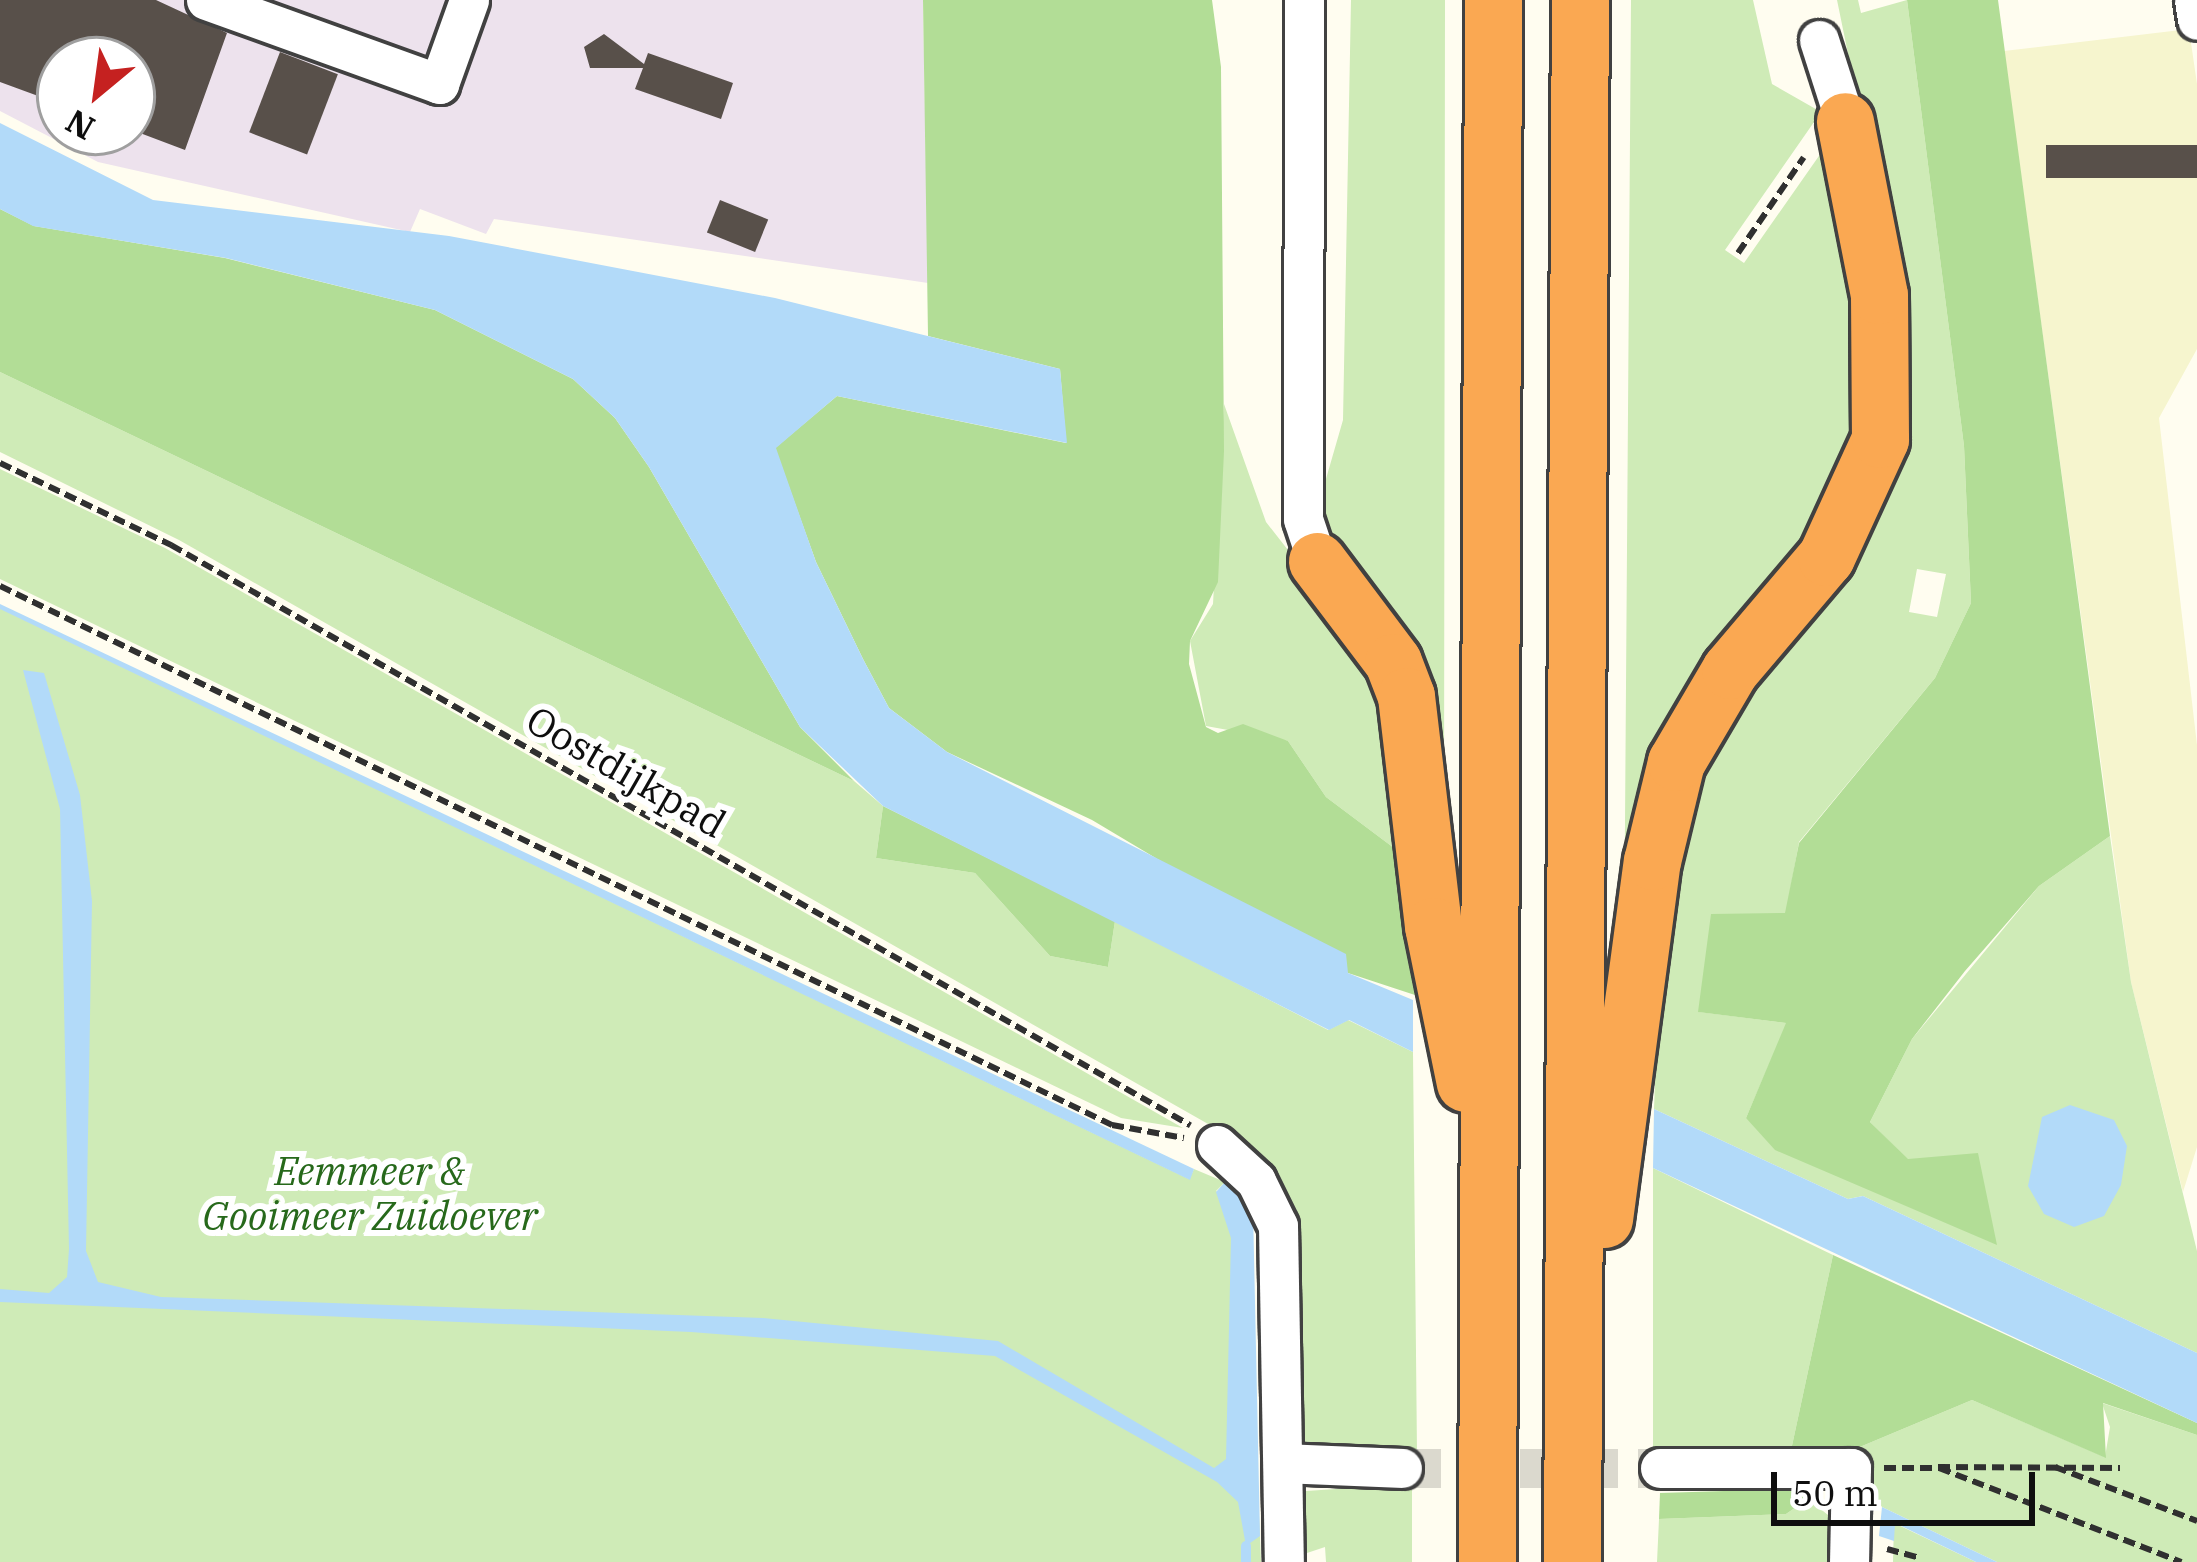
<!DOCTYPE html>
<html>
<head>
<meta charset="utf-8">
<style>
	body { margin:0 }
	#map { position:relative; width:2197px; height:1562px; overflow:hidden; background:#fffdf0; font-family:"IBM Plex Serif",serif }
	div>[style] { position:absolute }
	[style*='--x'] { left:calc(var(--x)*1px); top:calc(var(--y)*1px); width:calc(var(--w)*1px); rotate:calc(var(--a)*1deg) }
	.industrial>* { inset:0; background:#ede2ed }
	.farmland>* { inset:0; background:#f6f5ce }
	.green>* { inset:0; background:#cfebb7 }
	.forest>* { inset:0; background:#b2dd96 }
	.water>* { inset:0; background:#b2daf9 }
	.stream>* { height:10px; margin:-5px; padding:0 5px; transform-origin:5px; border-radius:5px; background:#b2daf9 }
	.building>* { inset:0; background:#58504a; transform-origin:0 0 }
	.minor-tunnel>* { height:39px; margin-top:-19.5px; transform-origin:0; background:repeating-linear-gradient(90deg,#dbd9ce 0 39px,transparent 0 59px) }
	.path>* { height:6px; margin-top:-3px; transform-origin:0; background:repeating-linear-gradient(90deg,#303030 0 12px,transparent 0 18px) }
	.roads { filter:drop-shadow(3px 0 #414141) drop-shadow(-3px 0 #414141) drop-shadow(0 3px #414141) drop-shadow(0 -3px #414141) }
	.minor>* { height:39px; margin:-19.5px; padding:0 19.5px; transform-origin:19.5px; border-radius:19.5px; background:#fff }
	.highway>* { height:57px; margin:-28.5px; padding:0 28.5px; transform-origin:28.5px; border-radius:28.5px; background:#faa852 }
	span { translate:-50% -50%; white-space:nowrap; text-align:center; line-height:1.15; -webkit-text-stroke:12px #fff; paint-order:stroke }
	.street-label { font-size:39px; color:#0e0e0e }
	.park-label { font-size:39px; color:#27691b; font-style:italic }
	.north { position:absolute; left:36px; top:36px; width:120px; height:120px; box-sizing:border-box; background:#fff; border:3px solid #9f9f9f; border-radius:50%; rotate:209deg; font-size:33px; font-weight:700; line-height:48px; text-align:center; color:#0e0e0e }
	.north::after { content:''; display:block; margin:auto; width:42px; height:54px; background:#c52120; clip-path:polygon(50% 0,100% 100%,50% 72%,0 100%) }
	.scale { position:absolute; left:1771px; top:1472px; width:264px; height:54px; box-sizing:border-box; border:6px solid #0e0e0e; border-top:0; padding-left:15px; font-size:36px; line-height:42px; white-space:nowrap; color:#0e0e0e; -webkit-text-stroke:9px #fff; paint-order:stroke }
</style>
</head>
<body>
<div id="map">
	<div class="industrial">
		<i style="clip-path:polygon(evenodd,0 0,923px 0,928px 283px,494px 219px,486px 234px,420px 209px,410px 232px,98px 162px,0 111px,0 0,60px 60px,132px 60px,132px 132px,60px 132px,60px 60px)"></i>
	</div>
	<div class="farmland">
		<i style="clip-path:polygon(2189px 29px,2197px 84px,2197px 349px,2159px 418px,2197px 745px,2197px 1147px,2183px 1192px,2131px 982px,2004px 51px)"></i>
	</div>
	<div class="green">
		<i style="clip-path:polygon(1351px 0,1445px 0,1444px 842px,1315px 517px,1343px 420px)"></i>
		<i style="clip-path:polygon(1631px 0,1753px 0,1772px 84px,1821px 112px,1725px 250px,1744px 263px,1835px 133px,1868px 431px,1753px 624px,1624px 960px)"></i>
		<i style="clip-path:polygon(evenodd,1837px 0,1858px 0,1861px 13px,1907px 0,1964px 446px,1971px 603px,1935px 678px,1799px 842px,1786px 913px,1699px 1012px,1787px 1023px,1746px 1118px,1908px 1160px,1870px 1122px,1912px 1039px,2039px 886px,2110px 836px,2131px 982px,2197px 1251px,2197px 1353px,1863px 1196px,1848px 1199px,1654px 1109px,1658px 1001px,1690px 776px,1861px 528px,1878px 200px,1837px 0,1917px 569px,1946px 574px,1937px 617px,1909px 612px,1917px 569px)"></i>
		<i style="clip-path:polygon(0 372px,854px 781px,883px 806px,876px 858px,975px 873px,1050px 956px,1108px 967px,1115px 921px,1328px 1030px,1348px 1020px,1413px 1052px,1417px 1453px,1308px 1449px,1290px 1418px,1289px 1262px,1224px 1133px,179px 540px,0 452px)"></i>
		<i style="clip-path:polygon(1224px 404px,1266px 522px,1380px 668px,1410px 860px,1326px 797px,1288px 741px,1206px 726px,1190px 641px,1213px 604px)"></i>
		<i style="clip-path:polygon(0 469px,165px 548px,1183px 1128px,1121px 1118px,0 579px)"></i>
		<i style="clip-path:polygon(0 608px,1189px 1179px,1194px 1169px,1225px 1182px,1216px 1191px,1246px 1211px,1261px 1562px,0 1562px)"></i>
		<i style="clip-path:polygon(1653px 1168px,1833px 1255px,1790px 1455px,1653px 1455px)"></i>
		<i style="clip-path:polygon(1972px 1400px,2105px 1457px,2110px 1427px,2102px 1403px,2197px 1435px,2197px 1562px,1997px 1562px,1882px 1507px,1843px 1454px)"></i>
		<i style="clip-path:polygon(1412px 1484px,1412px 1562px,1326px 1562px,1325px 1547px,1304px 1554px,1306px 1491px)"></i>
		<i style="clip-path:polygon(1808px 1499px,1838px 1523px,1837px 1562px,1657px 1562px,1659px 1519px,1786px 1514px)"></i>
		<i style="clip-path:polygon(1894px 1523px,1976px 1562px,1893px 1562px)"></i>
	</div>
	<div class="forest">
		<i style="clip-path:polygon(923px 0,1212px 0,1221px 67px,1224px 451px,1218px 582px,1190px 641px,1189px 664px,1206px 727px,1218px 733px,1243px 724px,1288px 741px,1326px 797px,1410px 860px,1421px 997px,1348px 973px,1092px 820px,947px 752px,889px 708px,863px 659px,816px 562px,775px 448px,837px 396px,1066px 443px,1060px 369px,928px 336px)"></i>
		<i style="clip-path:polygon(1907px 0,1998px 0,2110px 836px,2039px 886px,1965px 971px,1912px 1039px,1870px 1122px,1908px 1159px,1978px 1153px,1997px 1245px,1775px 1150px,1746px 1118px,1786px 1023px,1698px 1012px,1711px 914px,1785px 913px,1799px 843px,1935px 678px,1971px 603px,1964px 446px)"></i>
		<i style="clip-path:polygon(0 209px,34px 226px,225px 258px,435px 310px,573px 379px,615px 418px,649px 467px,800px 727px,854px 781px,0 372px)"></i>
		<i style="clip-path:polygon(883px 806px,1115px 921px,1108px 967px,1050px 956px,975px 873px,876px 858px)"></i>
		<i style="clip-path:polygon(1833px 1255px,2197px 1423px,2197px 1435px,2103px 1403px,2106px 1458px,1972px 1400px,1843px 1454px,1790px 1455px)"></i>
		<i style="clip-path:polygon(1791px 1489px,1808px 1499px,1786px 1514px,1659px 1519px,1660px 1493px)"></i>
	</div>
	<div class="water">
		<i style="clip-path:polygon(0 123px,153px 200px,449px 236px,775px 298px,1060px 369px,1067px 443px,837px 396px,776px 448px,816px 562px,863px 659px,889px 708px,947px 752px,1346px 954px,1348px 973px,1413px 1000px,1413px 1052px,1349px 1020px,1329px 1030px,883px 806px,800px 727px,649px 467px,615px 418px,573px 379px,435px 310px,226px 258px,33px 226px,0 209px)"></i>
		<i style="clip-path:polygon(0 604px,1194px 1169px,1190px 1180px,0 609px)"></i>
		<i style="clip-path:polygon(23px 670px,44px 673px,80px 795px,92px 901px,86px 1251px,98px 1282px,161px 1297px,763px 1318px,998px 1341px,1214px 1468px,1226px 1459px,1231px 1238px,1216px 1192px,1225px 1182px,1253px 1209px,1260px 1536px,1246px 1546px,1238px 1502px,1217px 1482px,995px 1356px,691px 1332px,0 1302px,0 1289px,49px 1293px,67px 1277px,69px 1249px,60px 809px)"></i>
		<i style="clip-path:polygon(2070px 1105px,2114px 1120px,2127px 1146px,2121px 1185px,2104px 1216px,2074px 1227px,2044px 1214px,2028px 1186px,2042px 1117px)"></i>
		<i style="clip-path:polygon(1654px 1109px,1848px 1199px,1863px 1196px,2197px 1353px,2197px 1423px,1653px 1168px)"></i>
		<i style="clip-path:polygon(1882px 1507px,1997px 1562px,1976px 1562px,1895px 1523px,1894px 1541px,1879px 1536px)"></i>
	</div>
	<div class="stream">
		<i style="--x:1246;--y:1562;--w:16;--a:-90"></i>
	</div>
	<div class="building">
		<i style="clip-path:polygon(0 0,156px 0,227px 33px,185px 150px,132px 130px,132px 60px,60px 60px,60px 104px,0 82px)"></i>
		<i style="clip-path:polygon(604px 34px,644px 64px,648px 53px,733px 83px,721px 119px,635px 89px,643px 68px,590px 68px,584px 47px)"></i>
		<i style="left:280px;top:52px;width:62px;height:86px;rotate:21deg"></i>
		<i style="left:2197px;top:145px;width:33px;height:151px;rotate:90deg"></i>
		<i style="left:720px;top:200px;width:52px;height:35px;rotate:22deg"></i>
	</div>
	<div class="minor-tunnel">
		<i style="--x:1402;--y:1468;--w:258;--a:0"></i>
	</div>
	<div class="path">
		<i style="--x:1738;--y:253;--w:116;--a:-55.5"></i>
		<i style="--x:0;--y:463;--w:190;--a:25.6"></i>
		<i style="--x:171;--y:545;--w:1173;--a:29.65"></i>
		<i style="--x:0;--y:586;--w:1236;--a:25.86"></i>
		<i style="--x:1112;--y:1125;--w:73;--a:10.2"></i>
		<i style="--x:1938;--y:1467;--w:182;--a:0.3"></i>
		<i style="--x:2055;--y:1467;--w:152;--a:20.8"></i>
		<i style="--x:1884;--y:1468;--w:55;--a:0"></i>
		<i style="--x:1939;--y:1468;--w:260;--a:21.2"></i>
		<i style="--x:1887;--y:1549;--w:31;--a:15"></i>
	</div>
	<div class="roads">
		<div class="minor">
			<i style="--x:206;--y:0;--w:248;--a:19.8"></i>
			<i style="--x:439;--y:84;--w:89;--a:-70.3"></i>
			<i style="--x:1304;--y:0;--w:519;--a:90.11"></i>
			<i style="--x:1303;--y:519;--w:44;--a:71.6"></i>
			<i style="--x:2194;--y:0;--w:20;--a:81"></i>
			<i style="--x:1819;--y:40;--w:85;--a:72.2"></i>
			<i style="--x:1217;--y:1145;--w:53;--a:42.7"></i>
			<i style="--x:1256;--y:1181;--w:50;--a:63.9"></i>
			<i style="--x:1278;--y:1226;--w:336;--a:89"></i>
			<i style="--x:1283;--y:1463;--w:119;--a:2.4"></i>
			<i style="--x:1660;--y:1468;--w:191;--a:0"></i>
			<i style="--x:1851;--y:1468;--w:94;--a:91.2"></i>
		</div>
		<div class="highway">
			<i style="--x:1317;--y:561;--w:126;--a:53"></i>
			<i style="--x:1393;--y:662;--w:36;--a:69"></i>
			<i style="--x:1406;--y:696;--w:232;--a:83.3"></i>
			<i style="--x:1433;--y:926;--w:160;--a:78.5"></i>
			<i style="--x:1604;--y:1219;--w:361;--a:-82.4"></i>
			<i style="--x:1652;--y:861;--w:102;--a:-76.4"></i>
			<i style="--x:1676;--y:762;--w:107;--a:-59.6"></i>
			<i style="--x:1730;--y:670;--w:148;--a:-49.7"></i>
			<i style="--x:1826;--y:557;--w:130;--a:-65.4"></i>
			<i style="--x:1880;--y:439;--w:144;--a:-90.4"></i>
			<i style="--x:1879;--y:295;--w:177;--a:-101.1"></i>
			<i style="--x:1487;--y:1562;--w:1562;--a:-89.78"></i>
			<i style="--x:1572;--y:1562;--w:1562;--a:-89.71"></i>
		</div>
	</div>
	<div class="street-label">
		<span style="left:626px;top:772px;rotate:30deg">Oostdijkpad</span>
	</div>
	<div class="park-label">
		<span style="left:370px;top:1194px">Eemmeer &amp;<br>Gooimeer Zuidoever</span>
	</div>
	<div class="north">N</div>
	<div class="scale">50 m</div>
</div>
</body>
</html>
